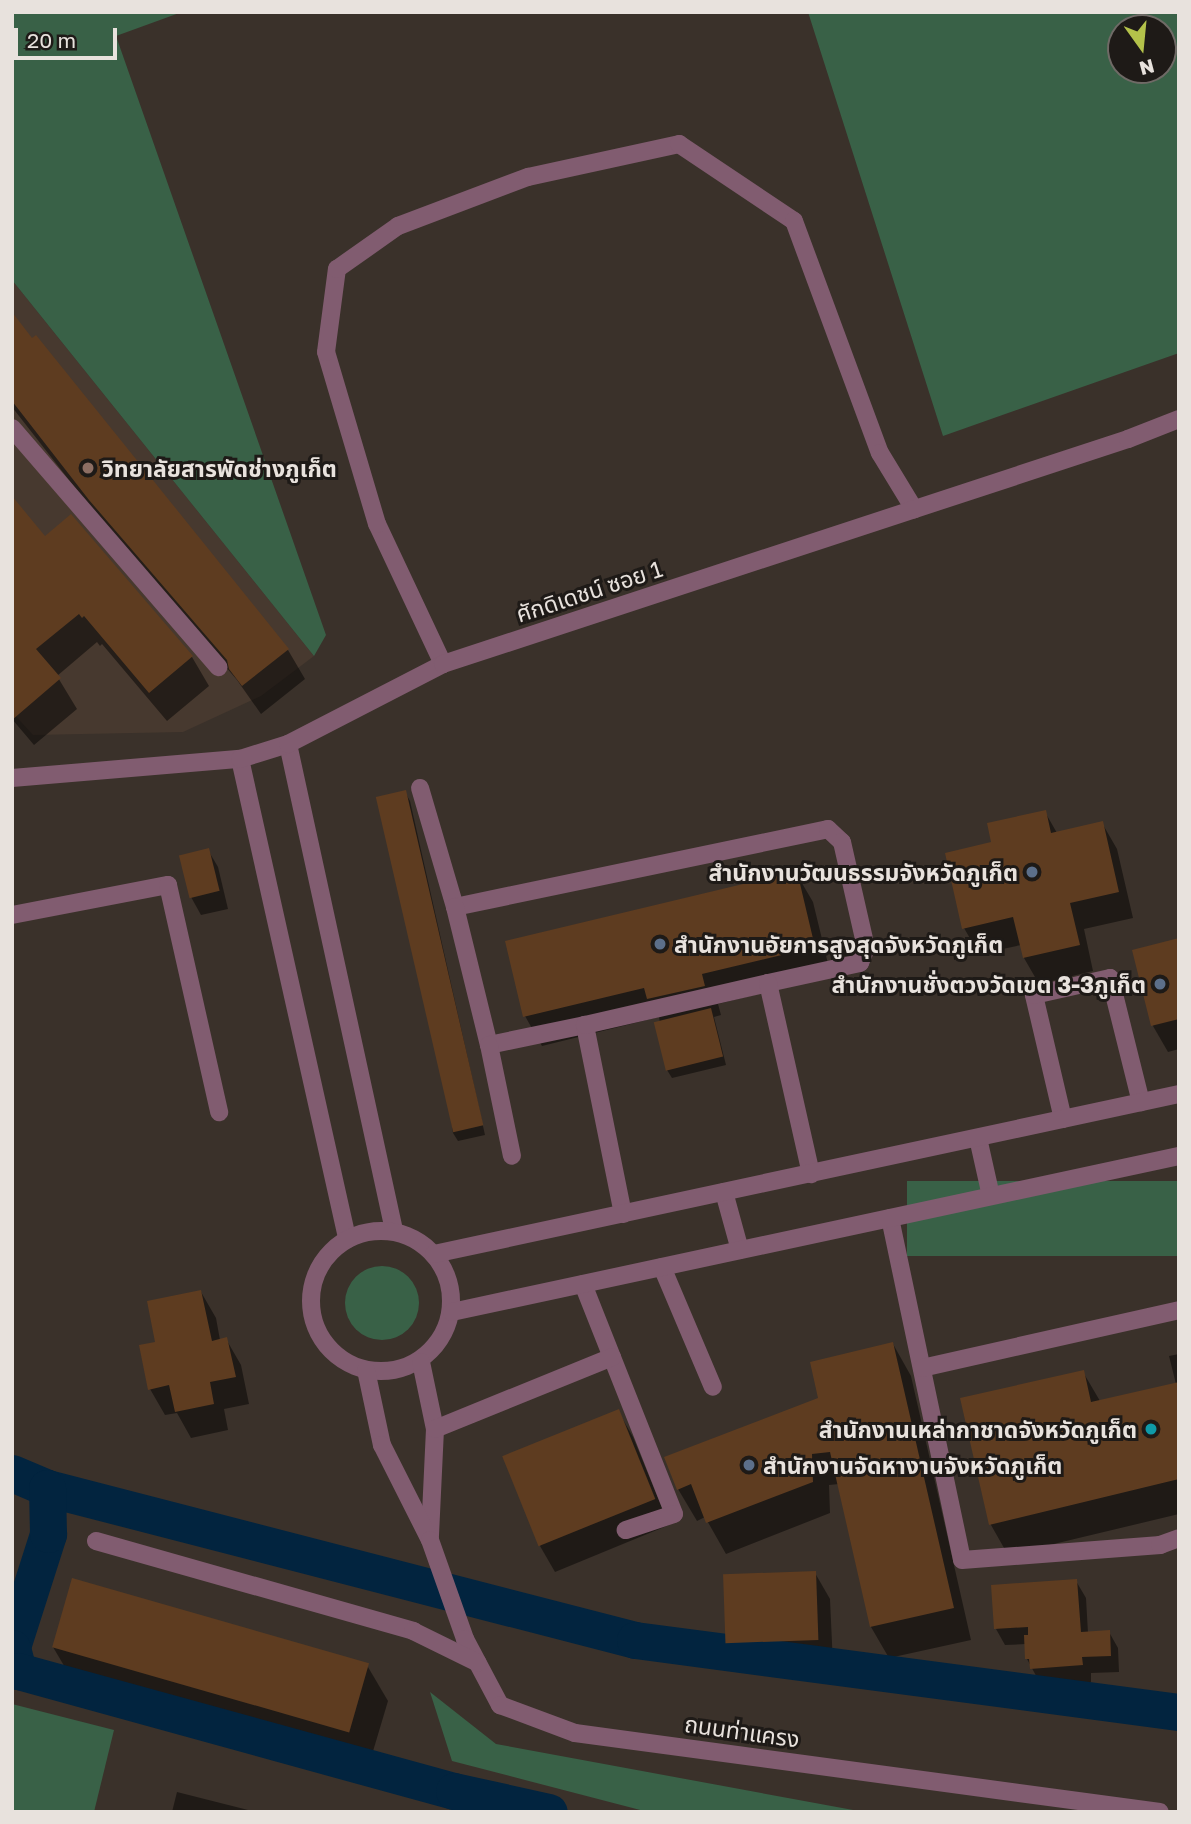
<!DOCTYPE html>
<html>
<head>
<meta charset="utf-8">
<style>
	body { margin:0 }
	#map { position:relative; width:1191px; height:1824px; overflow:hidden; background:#3a312a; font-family:"Golos Text","Noto Sans Thai",sans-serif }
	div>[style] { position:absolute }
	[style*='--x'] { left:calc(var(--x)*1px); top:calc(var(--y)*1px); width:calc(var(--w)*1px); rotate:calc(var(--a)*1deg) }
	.built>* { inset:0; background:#47392f }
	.green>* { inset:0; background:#396147; transform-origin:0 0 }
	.round { border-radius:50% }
	.shadow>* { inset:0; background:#0007 }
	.canal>* { height:37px; margin:-18.5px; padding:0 18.5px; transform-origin:18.5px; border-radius:18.5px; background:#02243f }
	.building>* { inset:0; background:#5e3c20; transform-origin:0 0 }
	.minor>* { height:18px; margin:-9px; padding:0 9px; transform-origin:9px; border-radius:9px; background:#815c70 }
	.minor>.ring { margin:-9px; padding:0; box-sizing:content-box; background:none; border:18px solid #815c70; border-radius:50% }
	.dots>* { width:19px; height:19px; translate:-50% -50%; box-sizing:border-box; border:4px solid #1e1a17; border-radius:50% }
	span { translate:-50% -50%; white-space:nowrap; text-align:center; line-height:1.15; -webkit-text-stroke:6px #1e1a17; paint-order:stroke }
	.poi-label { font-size:23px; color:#e8e2dd; font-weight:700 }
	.left { translate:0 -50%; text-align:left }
	.right { translate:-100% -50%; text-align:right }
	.street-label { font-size:23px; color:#e8e2dd }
	.frame { position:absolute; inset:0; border:14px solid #e8e2dd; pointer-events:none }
	.north { position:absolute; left:1107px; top:14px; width:70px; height:70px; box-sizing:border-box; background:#1e1a17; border:2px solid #6f6a66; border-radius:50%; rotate:165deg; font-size:19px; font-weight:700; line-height:28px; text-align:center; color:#e8e2dd }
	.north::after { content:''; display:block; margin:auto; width:24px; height:32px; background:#b4c24a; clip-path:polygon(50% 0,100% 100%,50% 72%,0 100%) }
	.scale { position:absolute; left:14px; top:28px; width:103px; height:32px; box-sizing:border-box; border:4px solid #e8e2dd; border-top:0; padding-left:9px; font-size:21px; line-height:24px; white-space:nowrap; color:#e8e2dd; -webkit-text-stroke:5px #1e1a17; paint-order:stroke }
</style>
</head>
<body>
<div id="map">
	<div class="built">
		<i style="clip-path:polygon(12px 280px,314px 656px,261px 696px,183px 732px,33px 735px,12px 712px)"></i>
	</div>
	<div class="green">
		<i style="clip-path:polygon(12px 12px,182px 12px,116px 36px,326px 635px,314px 656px,12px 280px)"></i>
		<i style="clip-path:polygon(evenodd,808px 12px,1179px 12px,1179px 353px,943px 436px,808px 12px,1121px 28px,1163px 28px,1163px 70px,1121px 70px,1121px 28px)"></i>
		<i style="left:1179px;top:1181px;width:75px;height:272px;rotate:90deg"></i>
		<i class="round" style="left:345px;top:1266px;width:74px;height:74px"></i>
		<i style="clip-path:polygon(430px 1692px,496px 1744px,864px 1812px,648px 1812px,452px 1761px)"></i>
		<i style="clip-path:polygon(12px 1704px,114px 1730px,94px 1812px,12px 1812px)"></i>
	</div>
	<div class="shadow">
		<i style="clip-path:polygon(12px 315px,288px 650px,305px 679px,261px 714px,237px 680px,108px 530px,12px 407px)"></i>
		<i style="clip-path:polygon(71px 517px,192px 657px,209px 686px,167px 721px,102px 644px,100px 646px,97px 642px,57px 676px,77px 709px,34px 745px,12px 719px,45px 538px)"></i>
		<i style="clip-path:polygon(405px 792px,410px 801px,485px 1135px,458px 1141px,453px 1133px)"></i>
		<i style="clip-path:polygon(1045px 812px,1057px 833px,1102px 823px,1117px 849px,1133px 918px,1084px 929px,1093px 971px,1039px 984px,1024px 958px,1021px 945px,979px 954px,964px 928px,993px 843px)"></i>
		<i style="clip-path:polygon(208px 850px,218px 867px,228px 909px,201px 915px,191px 897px)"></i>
		<i style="clip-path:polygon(796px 873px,813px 902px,831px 976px,718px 1004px,721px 1015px,714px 1017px,726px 1065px,672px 1078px,667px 1070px,659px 1017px,542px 1046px,525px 1016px)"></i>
		<i style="clip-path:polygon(1179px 939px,1179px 1049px,1168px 1052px,1153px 1026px)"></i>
		<i style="clip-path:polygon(201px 1292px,216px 1318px,220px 1340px,226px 1339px,241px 1365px,249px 1404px,224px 1409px,228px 1430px,191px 1438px,177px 1413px,165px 1415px,150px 1389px,157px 1344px)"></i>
		<i style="clip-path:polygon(893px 1344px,911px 1376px,971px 1640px,889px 1658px,871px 1627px,839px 1484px,829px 1485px,830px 1513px,726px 1554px,705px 1517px,697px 1521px,678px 1489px,820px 1399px)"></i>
		<i style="clip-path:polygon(1179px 1354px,1179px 1514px,1008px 1555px,991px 1525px,962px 1399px,1083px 1372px,1100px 1401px,1176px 1384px,1169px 1356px)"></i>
		<i style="clip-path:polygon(618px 1411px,633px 1437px,669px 1525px,555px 1572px,540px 1546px)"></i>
		<i style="clip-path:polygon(815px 1573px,830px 1599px,833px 1665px,743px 1669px,727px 1643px)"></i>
		<i style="clip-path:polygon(1076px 1581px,1086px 1598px,1088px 1633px,1109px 1632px,1118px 1648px,1119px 1672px,1091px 1673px,1091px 1682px,1041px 1685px,1027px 1659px,1026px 1644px,1005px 1645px,996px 1629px)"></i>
		<i style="clip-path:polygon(53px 1647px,368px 1667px,388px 1701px,368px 1768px,73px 1681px)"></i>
		<i style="clip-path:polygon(177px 1792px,256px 1812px,172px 1812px)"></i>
	</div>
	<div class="canal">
		<i style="--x:12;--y:1473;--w:38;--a:23"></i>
		<i style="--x:47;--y:1488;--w:607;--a:14.49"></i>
		<i style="--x:635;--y:1640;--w:549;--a:7.54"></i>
		<i style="--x:12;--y:1647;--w:119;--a:-72.3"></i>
		<i style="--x:48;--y:1534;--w:46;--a:-91.2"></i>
		<i style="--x:12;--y:1648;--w:24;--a:75"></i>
		<i style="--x:18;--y:1671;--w:452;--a:15.4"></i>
		<i style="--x:454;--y:1791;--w:97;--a:12.5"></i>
	</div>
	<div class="building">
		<i style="clip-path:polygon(12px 312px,32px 338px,36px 335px,289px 649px,242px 686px,229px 669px,227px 660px,89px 500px,12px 401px)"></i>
		<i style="clip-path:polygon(12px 496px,45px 536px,71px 514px,193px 656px,149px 693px,84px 616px,82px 618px,79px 614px,36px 649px,61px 678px,12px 720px)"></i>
		<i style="left:406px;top:790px;width:344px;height:31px;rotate:77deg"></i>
		<i style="clip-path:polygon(1046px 810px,1051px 833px,1103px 821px,1119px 892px,1070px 903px,1080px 945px,1023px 958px,1013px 917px,962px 929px,945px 853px,991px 842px,987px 823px)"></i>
		<i style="left:209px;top:848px;width:44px;height:31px;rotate:76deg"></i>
		<i style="clip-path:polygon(797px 871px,815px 947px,702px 974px,705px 986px,647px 999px,644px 988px,523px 1017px,505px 941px)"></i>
		<i style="clip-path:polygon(1179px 938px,1179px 1019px,1151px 1026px,1132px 950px)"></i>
		<i style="left:711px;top:1008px;width:50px;height:59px;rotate:76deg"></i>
		<i style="clip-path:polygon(201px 1290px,212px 1341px,227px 1337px,236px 1377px,210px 1382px,214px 1404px,175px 1412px,169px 1385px,148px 1390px,139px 1345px,155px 1342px,147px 1301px)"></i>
		<i style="clip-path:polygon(893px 1342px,954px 1608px,870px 1627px,830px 1452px,812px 1454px,813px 1482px,706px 1523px,691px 1484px,677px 1490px,664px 1457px,818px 1398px,810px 1362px)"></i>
		<i style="clip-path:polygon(1084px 1370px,1091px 1402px,1179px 1382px,1179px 1479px,989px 1525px,960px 1398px)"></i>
		<i style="left:619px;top:1409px;width:97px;height:126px;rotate:68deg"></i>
		<i style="left:816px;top:1571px;width:69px;height:93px;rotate:88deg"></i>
		<i style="left:72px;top:1578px;width:309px;height:72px;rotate:16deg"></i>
		<i style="clip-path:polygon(1077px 1579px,1081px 1632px,1110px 1630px,1111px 1656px,1082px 1657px,1083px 1665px,1030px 1669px,1029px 1659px,1025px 1659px,1024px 1635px,1028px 1635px,1028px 1627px,994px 1629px,991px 1585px)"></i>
	</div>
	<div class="minor">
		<i style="--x:12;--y:428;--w:316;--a:49.2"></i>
		<i style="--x:443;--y:664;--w:155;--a:-115.2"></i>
		<i style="--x:377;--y:524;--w:179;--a:-106.5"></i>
		<i style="--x:326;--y:352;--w:84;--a:-82.5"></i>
		<i style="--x:337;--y:269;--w:75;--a:-35.2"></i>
		<i style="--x:398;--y:226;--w:139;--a:-20.7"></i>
		<i style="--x:528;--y:177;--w:155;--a:-12.3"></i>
		<i style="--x:679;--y:144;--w:138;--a:33.8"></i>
		<i style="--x:794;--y:221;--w:247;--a:69.7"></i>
		<i style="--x:880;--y:453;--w:66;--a:58.7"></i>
		<i style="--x:288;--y:744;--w:499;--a:77.7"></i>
		<i style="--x:240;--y:759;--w:492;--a:77.4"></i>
		<i style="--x:12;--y:778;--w:229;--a:-4.8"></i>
		<i style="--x:240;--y:759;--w:50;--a:-17.4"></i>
		<i style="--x:288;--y:744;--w:174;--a:-27.3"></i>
		<i style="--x:443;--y:664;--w:721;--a:-18.18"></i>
		<i style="--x:1128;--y:439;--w:55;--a:-21.4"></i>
		<i style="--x:420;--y:788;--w:124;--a:73.6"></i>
		<i style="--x:455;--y:907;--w:381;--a:-11.8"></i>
		<i style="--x:828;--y:829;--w:19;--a:43"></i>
		<i style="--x:842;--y:842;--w:109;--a:77.2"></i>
		<i style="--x:866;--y:948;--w:16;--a:112"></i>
		<i style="--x:860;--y:963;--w:94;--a:167.7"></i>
		<i style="--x:455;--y:907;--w:142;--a:76.2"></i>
		<i style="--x:489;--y:1045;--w:98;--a:-11.8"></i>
		<i style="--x:12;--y:915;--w:159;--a:-10.9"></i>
		<i style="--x:168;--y:885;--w:233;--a:77.3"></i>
		<i style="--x:489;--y:1045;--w:113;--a:78.3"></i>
		<i style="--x:1063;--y:1119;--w:127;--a:-103.2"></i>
		<i style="--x:1034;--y:995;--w:78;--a:-12.6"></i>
		<i style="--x:1110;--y:978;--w:128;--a:76"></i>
		<i style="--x:978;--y:1138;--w:59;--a:77.4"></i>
		<i style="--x:724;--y:1192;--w:60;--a:74.6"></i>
		<i style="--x:623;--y:1214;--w:193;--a:-101.4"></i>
		<i style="--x:585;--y:1025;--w:188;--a:-12.9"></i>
		<i style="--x:768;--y:983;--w:196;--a:77.3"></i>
		<i style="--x:890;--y:1218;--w:349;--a:78.1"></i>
		<i style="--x:962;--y:1560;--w:199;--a:-4.3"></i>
		<i style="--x:1160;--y:1545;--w:20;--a:-20"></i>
		<i class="ring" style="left:311px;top:1231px;width:122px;height:122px"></i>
		<i style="--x:434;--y:1254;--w:762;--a:-12.12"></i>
		<i style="--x:662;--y:1267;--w:130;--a:67"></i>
		<i style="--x:583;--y:1284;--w:247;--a:68.4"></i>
		<i style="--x:674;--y:1514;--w:51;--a:161.6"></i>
		<i style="--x:452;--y:1312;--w:744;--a:-12.11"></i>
		<i style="--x:421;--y:1362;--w:68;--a:78.2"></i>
		<i style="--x:435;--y:1429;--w:108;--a:92.7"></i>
		<i style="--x:922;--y:1368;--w:263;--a:-12.7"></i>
		<i style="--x:366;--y:1370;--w:77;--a:78"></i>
		<i style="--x:382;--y:1445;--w:106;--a:63.2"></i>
		<i style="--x:430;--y:1540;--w:105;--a:70.5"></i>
		<i style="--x:465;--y:1639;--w:75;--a:62.1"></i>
		<i style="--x:500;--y:1705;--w:80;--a:20.5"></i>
		<i style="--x:575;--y:1733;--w:590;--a:7.69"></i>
		<i style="--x:435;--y:1429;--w:191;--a:-22.1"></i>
		<i style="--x:96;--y:1541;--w:330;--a:15.8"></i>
		<i style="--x:413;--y:1631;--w:72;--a:26.2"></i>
	</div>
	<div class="dots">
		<i style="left:88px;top:468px;background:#8d6e63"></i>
		<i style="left:1032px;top:872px;background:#5c6f8a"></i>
		<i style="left:660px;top:944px;background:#5c6f8a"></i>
		<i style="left:1160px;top:984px;background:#5c6f8a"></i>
		<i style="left:1151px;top:1429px;background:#0f9aa8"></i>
		<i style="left:749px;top:1465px;background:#5c6f8a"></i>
	</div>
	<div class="poi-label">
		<span class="left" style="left:102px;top:468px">วิทยาลัยสารพัดช่างภูเก็ต</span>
		<span class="right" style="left:1018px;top:872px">สำนักงานวัฒนธรรมจังหวัดภูเก็ต</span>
		<span class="left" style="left:674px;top:944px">สำนักงานอัยการสูงสุดจังหวัดภูเก็ต</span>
		<span class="right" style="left:1146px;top:984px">สำนักงานชั่งตวงวัดเขต 3-3ภูเก็ต</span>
		<span class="right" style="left:1137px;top:1429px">สำนักงานเหล่ากาชาดจังหวัดภูเก็ต</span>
		<span class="left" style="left:763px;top:1465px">สำนักงานจัดหางานจังหวัดภูเก็ต</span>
	</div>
	<div class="street-label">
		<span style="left:589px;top:591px;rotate:-18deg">ศักดิเดชน์ ซอย 1</span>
		<span style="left:742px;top:1731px;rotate:8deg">ถนนท่าแครง</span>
	</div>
	<div class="frame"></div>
	<div class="north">N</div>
	<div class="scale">20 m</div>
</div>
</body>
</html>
